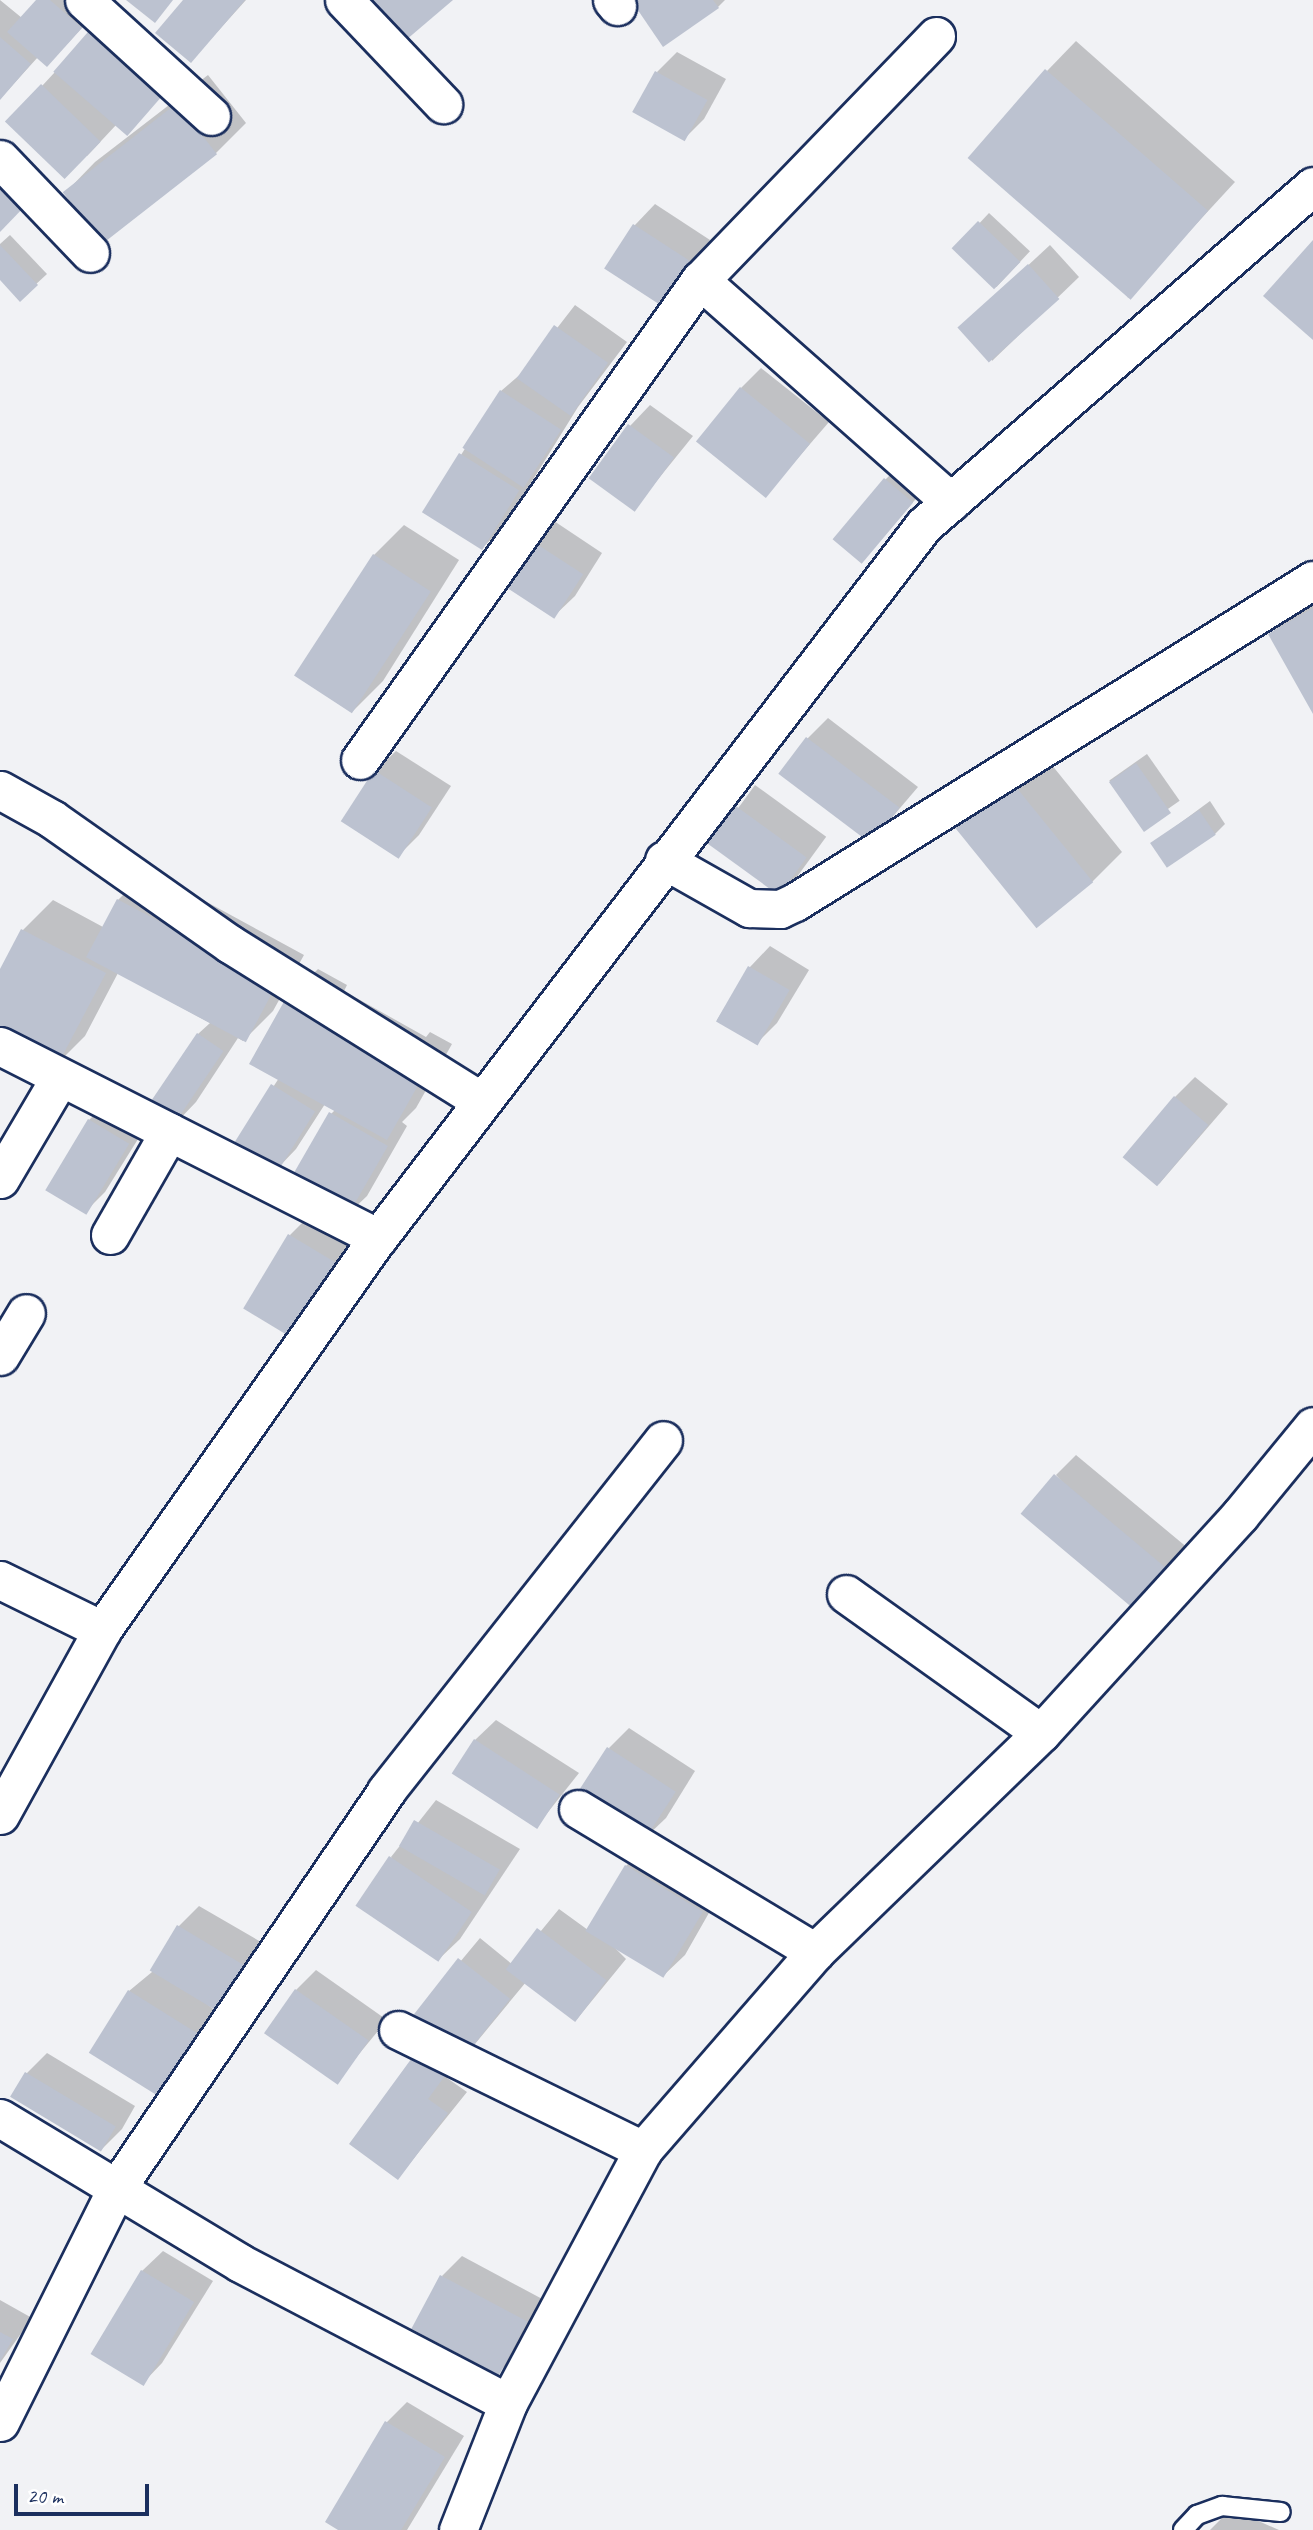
<!DOCTYPE html>
<html>
<head>
<meta charset="utf-8">
<style>
	body { margin:0 }
	#map { position:relative; width:1313px; height:2530px; overflow:hidden; background:#f1f2f5; font-family:Caveat,sans-serif }
	div>[style] { position:absolute }
	[style*='--x'] { left:calc(var(--x)*1px); top:calc(var(--y)*1px); width:calc(var(--w)*1px); rotate:calc(var(--a)*1deg) }
	.shadow>* { inset:0; background:#0003; transform-origin:0 0 }
	.building>* { inset:0; background:#bcc2d0; transform-origin:0 0 }
	.roads { filter:drop-shadow(2px 0 #1b2f5e) drop-shadow(-2px 0 #1b2f5e) drop-shadow(0 2px #1b2f5e) drop-shadow(0 -2px #1b2f5e) }
	.service>* { height:18px; margin:-9px; padding:0 9px; transform-origin:9px; border-radius:9px; background:#fff }
	.minor>* { height:37px; margin:-18.5px; padding:0 18.5px; transform-origin:18.5px; border-radius:18.5px; background:#fff }
	span { translate:-50% -50%; white-space:nowrap; text-align:center; line-height:1.15; -webkit-text-stroke:5px #fff; paint-order:stroke }
	.scale { position:absolute; left:14px; top:2484px; width:135px; height:32px; box-sizing:border-box; border:4px solid #1b2f5e; border-top:0; padding-left:9px; font-size:21px; line-height:24px; white-space:nowrap; color:#1b2f5e; -webkit-text-stroke:5px #fff; paint-order:stroke }
</style>
</head>
<body>
<div id="map">
	<div class="shadow">
		<i style="clip-path:polygon(0 0,22px 18px,38px 0,93px 0,101px 7px,67px 44px,38px 57px,0 99px)"></i>
		<i style="clip-path:polygon(185px 0,246px 0,191px 61px)"></i>
		<i style="clip-path:polygon(633px 0,725px 0,718px 7px)"></i>
		<i style="clip-path:polygon(116px 6px,187px 67px,128px 133px,117px 124px,87px 156px,42px 86px)"></i>
		<i style="clip-path:polygon(1076px 41px,1235px 182px,1128px 298px,1047px 71px)"></i>
		<i style="clip-path:polygon(677px 52px,726px 79px,704px 119px,684px 139px,657px 72px)"></i>
		<i style="clip-path:polygon(208px 75px,246px 123px,216px 153px,66px 192px,95px 162px)"></i>
		<i style="clip-path:polygon(655px 204px,710px 240px,682px 283px,607px 268px,635px 225px)"></i>
		<i style="left:989px;top:213px;width:56px;height:49px;rotate:43deg"></i>
		<i style="clip-path:polygon(10px 235px,47px 274px,20px 299px,0 277px,0 244px)"></i>
		<i style="clip-path:polygon(1050px 245px,1079px 277px,992px 361px,982px 308px)"></i>
		<i style="clip-path:polygon(575px 305px,627px 342px,578px 407px,503px 528px,482px 548px,461px 455px,501px 391px,523px 372px)"></i>
		<i style="clip-path:polygon(761px 368px,829px 422px,766px 495px,741px 388px)"></i>
		<i style="clip-path:polygon(650px 405px,693px 436px,634px 509px,630px 426px)"></i>
		<i style="clip-path:polygon(906px 459px,932px 480px,862px 562px,885px 480px)"></i>
		<i style="clip-path:polygon(554px 521px,602px 553px,575px 596px,554px 616px,533px 542px)"></i>
		<i style="clip-path:polygon(404px 525px,459px 560px,383px 681px,353px 711px,374px 555px)"></i>
		<i style="clip-path:polygon(1313px 597px,1313px 711px,1270px 634px)"></i>
		<i style="clip-path:polygon(828px 718px,918px 787px,871px 842px,807px 739px)"></i>
		<i style="clip-path:polygon(396px 751px,451px 786px,419px 835px,399px 855px,375px 771px)"></i>
		<i style="clip-path:polygon(1043px 754px,1122px 852px,1092px 882px,957px 829px)"></i>
		<i style="left:1147px;top:754px;width:57px;height:46px;rotate:55deg"></i>
		<i style="left:755px;top:785px;width:88px;height:74px;rotate:36deg"></i>
		<i style="clip-path:polygon(1210px 801px,1225px 824px,1215px 834px,1153px 843px)"></i>
		<i style="clip-path:polygon(148px 870px,304px 955px,273px 1011px,243px 1041px,238px 1038px,196px 1102px,176px 1123px,198px 1034px,210px 1023px,118px 973px,85px 1036px,55px 1066px,0 973px,23px 930px,53px 900px,103px 927px,118px 900px)"></i>
		<i style="clip-path:polygon(770px 946px,809px 970px,777px 1023px,756px 1044px,717px 1020px,750px 967px)"></i>
		<i style="clip-path:polygon(318px 969px,347px 985px,344px 991px,426px 1037px,430px 1032px,452px 1044px,416px 1108px,402px 1122px,407px 1126px,367px 1196px,346px 1216px,331px 1114px,335px 1110px,325px 1104px,296px 1149px,276px 1170px,236px 1144px,279px 1078px,288px 999px)"></i>
		<i style="clip-path:polygon(1195px 1077px,1228px 1104px,1159px 1184px,1175px 1097px)"></i>
		<i style="clip-path:polygon(110px 1100px,148px 1123px,105px 1192px,85px 1212px,89px 1120px)"></i>
		<i style="clip-path:polygon(310px 1215px,356px 1242px,312px 1315px,290px 1235px)"></i>
		<i style="clip-path:polygon(1076px 1455px,1189px 1549px,1157px 1588px,1056px 1475px)"></i>
		<i style="clip-path:polygon(496px 1720px,579px 1773px,537px 1826px,475px 1740px)"></i>
		<i style="clip-path:polygon(629px 1728px,695px 1771px,666px 1818px,645px 1838px,609px 1748px)"></i>
		<i style="clip-path:polygon(436px 1800px,520px 1849px,460px 1939px,439px 1959px,391px 1857px)"></i>
		<i style="clip-path:polygon(646px 1845px,722px 1890px,685px 1955px,664px 1975px,610px 1943px,626px 1959px,577px 2019px,526px 1982px,447px 2078px,467px 2092px,398px 2178px,418px 2053px,415px 2016px,480px 1938px,513px 1965px,559px 1909px,588px 1930px,626px 1866px)"></i>
		<i style="clip-path:polygon(199px 1906px,268px 1946px,242px 1990px,199px 1997px,220px 2015px,182px 2075px,129px 1991px,152px 1972px,179px 1926px)"></i>
		<i style="clip-path:polygon(316px 1970px,387px 2020px,336px 2082px,296px 1990px)"></i>
		<i style="clip-path:polygon(47px 2053px,135px 2106px,122px 2129px,101px 2150px,26px 2074px)"></i>
		<i style="clip-path:polygon(163px 2251px,213px 2281px,162px 2363px,142px 2384px,142px 2271px)"></i>
		<i style="clip-path:polygon(462px 2256px,546px 2301px,518px 2353px,497px 2374px,442px 2276px)"></i>
		<i style="clip-path:polygon(0 2300px,32px 2318px,0 2363px)"></i>
		<i style="clip-path:polygon(407px 2402px,464px 2436px,407px 2530px,342px 2530px,387px 2422px)"></i>
		<i style="clip-path:polygon(1231px 2509px,1279px 2530px,1210px 2530px)"></i>
	</div>
	<div class="building">
		<i style="clip-path:polygon(36px 0,50px 0,82px 28px,47px 67px,7px 32px)"></i>
		<i style="clip-path:polygon(126px 0,173px 0,155px 23px)"></i>
		<i style="clip-path:polygon(183px 0,245px 0,191px 63px,155px 33px)"></i>
		<i style="clip-path:polygon(372px 0,453px 0,406px 40px)"></i>
		<i style="clip-path:polygon(631px 0,713px 0,719px 8px,663px 47px)"></i>
		<i style="left:94px;top:25px;width:98px;height:62px;rotate:41deg"></i>
		<i style="clip-path:polygon(0 37px,31px 64px,0 100px)"></i>
		<i style="left:1045px;top:69px;width:216px;height:118px;rotate:41deg"></i>
		<i style="left:655px;top:71px;width:60px;height:47px;rotate:29deg"></i>
		<i style="left:41px;top:84px;width:83px;height:52px;rotate:44deg"></i>
		<i style="left:177px;top:103px;width:65px;height:145px;rotate:52deg"></i>
		<i style="clip-path:polygon(0 180px,26px 205px,0 232px)"></i>
		<i style="left:978px;top:221px;width:59px;height:38px;rotate:44deg"></i>
		<i style="left:633px;top:224px;width:68px;height:53px;rotate:33deg"></i>
		<i style="clip-path:polygon(1313px 240px,1313px 340px,1263px 296px)"></i>
		<i style="clip-path:polygon(0 245px,38px 285px,20px 302px,0 280px)"></i>
		<i style="left:1028px;top:264px;width:47px;height:95px;rotate:48deg"></i>
		<i style="left:554px;top:325px;width:66px;height:65px;rotate:35deg"></i>
		<i style="left:740px;top:387px;width:90px;height:70px;rotate:39deg"></i>
		<i style="left:500px;top:390px;width:73px;height:69px;rotate:33deg"></i>
		<i style="left:628px;top:424px;width:57px;height:67px;rotate:36deg"></i>
		<i style="left:459px;top:453px;width:71px;height:70px;rotate:32deg"></i>
		<i style="left:884px;top:478px;width:38px;height:80px;rotate:40deg"></i>
		<i style="left:532px;top:541px;width:61px;height:53px;rotate:33deg"></i>
		<i style="left:373px;top:554px;width:69px;height:145px;rotate:33deg"></i>
		<i style="clip-path:polygon(1313px 608px,1313px 714px,1268px 634px)"></i>
		<i style="left:806px;top:737px;width:117px;height:46px;rotate:37deg"></i>
		<i style="left:1136px;top:763px;width:61px;height:33px;rotate:55deg"></i>
		<i style="left:374px;top:770px;width:69px;height:61px;rotate:33deg"></i>
		<i style="left:1012px;top:782px;width:129px;height:73px;rotate:51deg"></i>
		<i style="left:733px;top:804px;width:91px;height:47px;rotate:36deg"></i>
		<i style="left:1199px;top:810px;width:30px;height:59px;rotate:56deg"></i>
		<i style="left:117px;top:899px;width:181px;height:66px;rotate:28deg"></i>
		<i style="clip-path:polygon(21px 929px,106px 973px,56px 1068px,0 1038px,0 969px)"></i>
		<i style="left:748px;top:966px;width:48px;height:64px;rotate:30deg"></i>
		<i style="clip-path:polygon(286px 998px,318px 1016px,315px 1021px,396px 1066px,424px 1075px,387px 1140px,249px 1064px)"></i>
		<i style="left:197px;top:1033px;width:32px;height:89px;rotate:34deg"></i>
		<i style="left:271px;top:1084px;width:52px;height:72px;rotate:32deg"></i>
		<i style="left:1174px;top:1096px;width:45px;height:80px;rotate:40deg"></i>
		<i style="left:329px;top:1112px;width:68px;height:83px;rotate:30deg"></i>
		<i style="left:88px;top:1119px;width:48px;height:83px;rotate:31deg"></i>
		<i style="left:288px;top:1234px;width:57px;height:87px;rotate:31deg"></i>
		<i style="left:1054px;top:1474px;width:151px;height:52px;rotate:40deg"></i>
		<i style="left:474px;top:1739px;width:102px;height:41px;rotate:33deg"></i>
		<i style="left:607px;top:1747px;width:82px;height:58px;rotate:33deg"></i>
		<i style="left:414px;top:1820px;width:99px;height:30px;rotate:30deg"></i>
		<i style="left:389px;top:1856px;width:100px;height:60px;rotate:34deg"></i>
		<i style="left:625px;top:1865px;width:91px;height:77px;rotate:31deg"></i>
		<i style="left:177px;top:1925px;width:82px;height:53px;rotate:31deg"></i>
		<i style="left:537px;top:1928px;width:87px;height:52px;rotate:37deg"></i>
		<i style="left:458px;top:1958px;width:66px;height:74px;rotate:38deg"></i>
		<i style="left:295px;top:1989px;width:90px;height:54px;rotate:35deg"></i>
		<i style="left:128px;top:1990px;width:86px;height:74px;rotate:32deg"></i>
		<i style="clip-path:polygon(417px 2051px,447px 2073px,428px 2099px,448px 2113px,398px 2180px,349px 2144px)"></i>
		<i style="left:25px;top:2072px;width:106px;height:29px;rotate:31deg"></i>
		<i style="left:141px;top:2270px;width:62px;height:98px;rotate:31deg"></i>
		<i style="left:440px;top:2275px;width:99px;height:61px;rotate:28deg"></i>
		<i style="clip-path:polygon(0 2332px,13px 2339px,0 2361px)"></i>
		<i style="clip-path:polygon(385px 2421px,445px 2457px,401px 2530px,338px 2530px,325px 2522px)"></i>
	</div>
	<div class="roads">
		<div class="service">
			<i style="--x:1183;--y:2530;--w:21;--a:-47"></i>
			<i style="--x:1197;--y:2515;--w:27;--a:-20"></i>
			<i style="--x:1222;--y:2506;--w:59;--a:5.8"></i>
		</div>
		<div class="minor">
			<i style="--x:84;--y:0;--w:172;--a:42.4"></i>
			<i style="--x:344;--y:0;--w:144;--a:46.4"></i>
			<i style="--x:612;--y:0;--w:8;--a:50"></i>
			<i style="--x:936;--y:36;--w:339;--a:134"></i>
			<i style="--x:700;--y:280;--w:335;--a:41.5"></i>
			<i style="--x:0;--y:159;--w:130;--a:46.2"></i>
			<i style="--x:360;--y:760;--w:588;--a:-54.69"></i>
			<i style="--x:0;--y:790;--w:60;--a:29.1"></i>
			<i style="--x:52;--y:819;--w:218;--a:35.1"></i>
			<i style="--x:230;--y:944;--w:295;--a:32"></i>
			<i style="--x:664;--y:860;--w:98;--a:29.5"></i>
			<i style="--x:749;--y:908;--w:31;--a:2"></i>
			<i style="--x:780;--y:909;--w:17;--a:-25"></i>
			<i style="--x:795;--y:902;--w:610;--a:-31.87"></i>
			<i style="--x:0;--y:1046;--w:424;--a:26.9"></i>
			<i style="--x:0;--y:1179;--w:118;--a:-59.5"></i>
			<i style="--x:110;--y:1235;--w:119;--a:-60.2"></i>
			<i style="--x:0;--y:1356;--w:50;--a:-58.8"></i>
			<i style="--x:0;--y:1580;--w:114;--a:26.1"></i>
			<i style="--x:846;--y:1594;--w:239;--a:35.5"></i>
			<i style="--x:578;--y:1809;--w:277;--a:31.1"></i>
			<i style="--x:0;--y:1815;--w:211;--a:-61.1"></i>
			<i style="--x:102;--y:1630;--w:479;--a:-54.9"></i>
			<i style="--x:378;--y:1238;--w:898;--a:-52.56"></i>
			<i style="--x:924;--y:525;--w:516;--a:-41.07"></i>
			<i style="--x:398;--y:2030;--w:273;--a:26.1"></i>
			<i style="--x:0;--y:2118;--w:280;--a:31.1"></i>
			<i style="--x:240;--y:2263;--w:302;--a:27.6"></i>
			<i style="--x:0;--y:2422;--w:260;--a:-63.5"></i>
			<i style="--x:116;--y:2189;--w:481;--a:-55.8"></i>
			<i style="--x:386;--y:1791;--w:447;--a:-51.7"></i>
			<i style="--x:458;--y:2530;--w:136;--a:-68.5"></i>
			<i style="--x:508;--y:2403;--w:287;--a:-61.9"></i>
			<i style="--x:643;--y:2150;--w:262;--a:-49"></i>
			<i style="--x:815;--y:1952;--w:315;--a:-44.1"></i>
			<i style="--x:1041;--y:1733;--w:295;--a:-47.6"></i>
			<i style="--x:1240;--y:1515;--w:115;--a:-50.6"></i>
		</div>
	</div>
	<div class="scale">20 m</div>
</div>
</body>
</html>
